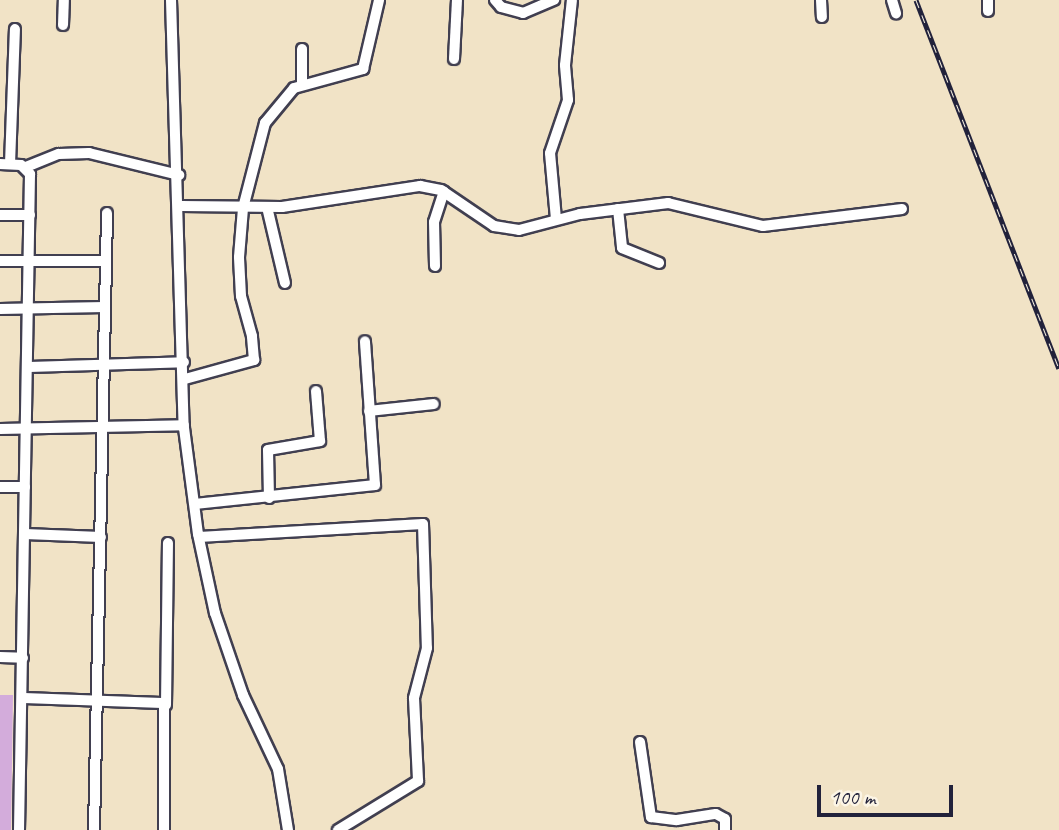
<!DOCTYPE html>
<html>
<head>
<meta charset="utf-8">
<style>
	body { margin:0 }
	#map { position:relative; width:1059px; height:830px; overflow:hidden; background:#f1e3c6; font-family:Caveat,sans-serif }
	div>[style] { position:absolute }
	[style*='--x'] { left:calc(var(--x)*1px); top:calc(var(--y)*1px); width:calc(var(--w)*1px); rotate:calc(var(--a)*1deg) }
	.building>* { inset:0; background:#d3acdb }
	.roads { filter:drop-shadow(2px 0 #413f50) drop-shadow(-2px 0 #413f50) drop-shadow(0 2px #413f50) drop-shadow(0 -2px #413f50) }
	.minor>* { height:10px; margin:-5px; padding:0 5px; transform-origin:5px; border-radius:5px; background:#fff }
	.rail>* { height:5px; margin-top:-2.5px; transform-origin:0; background:repeating-linear-gradient(90deg,#fcf5e5 0 8px,#22223b 0 16px); box-sizing:border-box; border-block:2px solid #22223b }
	span { translate:-50% -50%; white-space:nowrap; text-align:center; line-height:1.15; -webkit-text-stroke:5px #fcf5e5; paint-order:stroke }
	.scale { position:absolute; left:817px; top:785px; width:136px; height:32px; box-sizing:border-box; border:4px solid #22223b; border-top:0; padding-left:9px; font-size:21px; line-height:24px; white-space:nowrap; color:#22223b; -webkit-text-stroke:5px #fcf5e5; paint-order:stroke }
</style>
</head>
<body>
<div id="map">
	<div class="building">
		<i style="clip-path:polygon(0 695px,13px 695px,11px 830px,0 830px)"></i>
	</div>
	<div class="roads">
		<div class="minor">
			<i style="--x:171;--y:0;--w:428;--a:88.3"></i>
			<i style="--x:184;--y:428;--w:107;--a:82.5"></i>
			<i style="--x:198;--y:534;--w:81;--a:77.9"></i>
			<i style="--x:215;--y:613;--w:87;--a:71.1"></i>
			<i style="--x:243;--y:695;--w:82;--a:64.7"></i>
			<i style="--x:278;--y:769;--w:62;--a:80.7"></i>
			<i style="--x:495;--y:0;--w:9;--a:49"></i>
			<i style="--x:501;--y:7;--w:23;--a:15"></i>
			<i style="--x:523;--y:13;--w:34;--a:-23"></i>
			<i style="--x:821;--y:0;--w:17;--a:87"></i>
			<i style="--x:892;--y:0;--w:14;--a:73"></i>
			<i style="--x:988;--y:0;--w:11;--a:90"></i>
			<i style="--x:63;--y:25;--w:25;--a:-88"></i>
			<i style="--x:302;--y:49;--w:36;--a:90"></i>
			<i style="--x:454;--y:59;--w:59;--a:-87.1"></i>
			<i style="--x:0;--y:164;--w:21;--a:3"></i>
			<i style="--x:21;--y:165;--w:13;--a:45"></i>
			<i style="--x:30;--y:174;--w:656;--a:90.96"></i>
			<i style="--x:10;--y:164;--w:135;--a:-87.9"></i>
			<i style="--x:26;--y:167;--w:35;--a:-22"></i>
			<i style="--x:59;--y:154;--w:30;--a:-2"></i>
			<i style="--x:89;--y:153;--w:93;--a:13.7"></i>
			<i style="--x:181;--y:206;--w:101;--a:0.6"></i>
			<i style="--x:282;--y:207;--w:140;--a:-8.7"></i>
			<i style="--x:420;--y:186;--w:21;--a:11"></i>
			<i style="--x:441;--y:190;--w:64;--a:34.2"></i>
			<i style="--x:494;--y:226;--w:25;--a:9"></i>
			<i style="--x:519;--y:230;--w:63;--a:-14.7"></i>
			<i style="--x:580;--y:214;--w:89;--a:-7.1"></i>
			<i style="--x:668;--y:203;--w:98;--a:13.6"></i>
			<i style="--x:763;--y:226;--w:140;--a:-7"></i>
			<i style="--x:267;--y:207;--w:78;--a:76.7"></i>
			<i style="--x:618;--y:209;--w:39;--a:84"></i>
			<i style="--x:622;--y:248;--w:40;--a:22"></i>
			<i style="--x:0;--y:215;--w:30;--a:0"></i>
			<i style="--x:556;--y:219;--w:66;--a:-95.2"></i>
			<i style="--x:550;--y:153;--w:56;--a:-71.2"></i>
			<i style="--x:568;--y:100;--w:35;--a:-95"></i>
			<i style="--x:565;--y:65;--w:65;--a:-83.9"></i>
			<i style="--x:0;--y:261;--w:106;--a:0"></i>
			<i style="--x:435;--y:266;--w:44;--a:-91.3"></i>
			<i style="--x:434;--y:222;--w:32;--a:-72"></i>
			<i style="--x:0;--y:309;--w:105;--a:-1.1"></i>
			<i style="--x:29;--y:367;--w:155;--a:-1.8"></i>
			<i style="--x:185;--y:379;--w:72;--a:-15.4"></i>
			<i style="--x:254;--y:360;--w:24;--a:-95"></i>
			<i style="--x:252;--y:336;--w:41;--a:-105.4"></i>
			<i style="--x:241;--y:296;--w:39;--a:-93"></i>
			<i style="--x:239;--y:257;--w:49;--a:-85.3"></i>
			<i style="--x:243;--y:208;--w:88;--a:-75.5"></i>
			<i style="--x:265;--y:123;--w:45;--a:-50.4"></i>
			<i style="--x:294;--y:88;--w:72;--a:-15.4"></i>
			<i style="--x:363;--y:69;--w:71;--a:-76.9"></i>
			<i style="--x:369;--y:411;--w:65;--a:-6.1"></i>
			<i style="--x:0;--y:429;--w:184;--a:-1.2"></i>
			<i style="--x:0;--y:487;--w:25;--a:0"></i>
			<i style="--x:269;--y:498;--w:48;--a:-91.2"></i>
			<i style="--x:268;--y:450;--w:53;--a:-9.8"></i>
			<i style="--x:320;--y:441;--w:50;--a:-94.6"></i>
			<i style="--x:195;--y:504;--w:181;--a:-6"></i>
			<i style="--x:375;--y:485;--w:144;--a:-94"></i>
			<i style="--x:25;--y:534;--w:76;--a:2.3"></i>
			<i style="--x:199;--y:537;--w:224;--a:-3.3"></i>
			<i style="--x:423;--y:524;--w:124;--a:88.2"></i>
			<i style="--x:427;--y:648;--w:52;--a:104.6"></i>
			<i style="--x:414;--y:698;--w:83;--a:87.2"></i>
			<i style="--x:418;--y:781;--w:94;--a:148.5"></i>
			<i style="--x:0;--y:657;--w:23;--a:2"></i>
			<i style="--x:22;--y:698;--w:142;--a:2"></i>
			<i style="--x:164;--y:703;--w:127;--a:90"></i>
			<i style="--x:166;--y:705;--w:162;--a:-89.3"></i>
			<i style="--x:640;--y:742;--w:76;--a:81.7"></i>
			<i style="--x:651;--y:817;--w:26;--a:7"></i>
			<i style="--x:677;--y:820;--w:39;--a:-9"></i>
			<i style="--x:716;--y:814;--w:10;--a:29"></i>
			<i style="--x:725;--y:819;--w:11;--a:90"></i>
			<i style="--x:94;--y:830;--w:617;--a:-88.79"></i>
		</div>
	</div>
	<div class="rail">
		<i style="--x:916;--y:0;--w:395;--a:68.8"></i>
	</div>
	<div class="scale">100 m</div>
</div>
</body>
</html>
